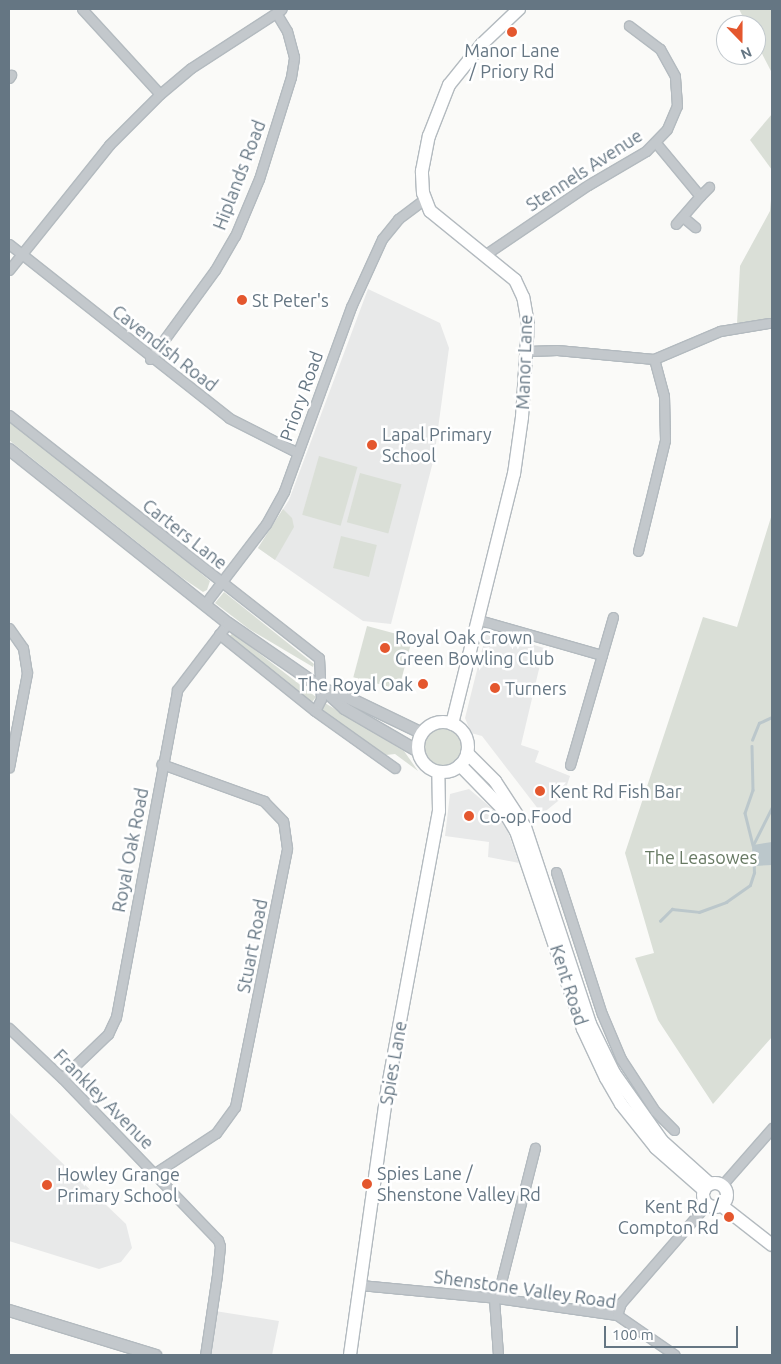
<!DOCTYPE html>
<html>
<head>
<meta charset="utf-8">
<style>
	body { margin:0 }
	#map { position:relative; width:781px; height:1364px; overflow:hidden; background:#fafaf8; font-family:Ubuntu,sans-serif }
	div>[style] { position:absolute }
	[style*='--x'] { left:calc(var(--x)*1px); top:calc(var(--y)*1px); width:calc(var(--w)*1px); rotate:calc(var(--a)*1deg) }
	.built>* { inset:0; background:#e8e9e9 }
	.green>* { inset:0; background:#dadfd7; transform-origin:0 0 }
	.round { border-radius:50% }
	.water>* { inset:0; background:#bbc7cb }
	.stream>* { height:2.5px; margin:-1.25px; padding:0 1.25px; transform-origin:1.25px; border-radius:1.25px; background:#bbc7cb }
	.roads { filter:drop-shadow(1px 0 #b3babf) drop-shadow(-1px 0 #b3babf) drop-shadow(0 1px #b3babf) drop-shadow(0 -1px #b3babf) }
	.minor>* { height:9px; margin:-4.5px; padding:0 4.5px; transform-origin:4.5px; border-radius:4.5px; background:#c3c8cc }
	.tertiary>* { height:11px; margin:-5.5px; padding:0 5.5px; transform-origin:5.5px; border-radius:5.5px; background:#c3c8cc }
	.secondary>* { height:12px; margin:-6px; padding:0 6px; transform-origin:6px; border-radius:6px; background:#fff }
	.secondary>.ring { margin:-6px; padding:0; box-sizing:content-box; background:none; border:12px solid #fff; border-radius:50% }
	.dots>* { width:14px; height:14px; translate:-50% -50%; box-sizing:border-box; border:2px solid #fff; border-radius:50% }
	span { translate:-50% -50%; white-space:nowrap; text-align:center; line-height:1.15; -webkit-text-stroke:5px #fff; paint-order:stroke }
	.poi-label { font-size:18px; color:#657683 }
	.left { translate:0 -50%; text-align:left }
	.right { translate:-100% -50%; text-align:right }
	.street-label { font-size:18px; color:#657683 }
	.park-label { font-size:18px; color:#687a64 }
	.frame { position:absolute; inset:0; border:10px solid #657683; pointer-events:none }
	.north { position:absolute; left:716px; top:15px; width:50px; height:50px; box-sizing:border-box; background:#fff; border:1px solid #c1c8cd; border-radius:50%; rotate:158deg; font-size:14px; font-weight:700; line-height:20px; text-align:center; color:#657683 }
	.north::after { content:''; display:block; margin:auto; width:18px; height:22px; background:#e4572e; clip-path:polygon(50% 0,100% 100%,50% 72%,0 100%) }
	.scale { position:absolute; left:604px; top:1326px; width:134px; height:22px; box-sizing:border-box; border:2px solid #657683; border-top:0; padding-left:6px; font-size:15px; line-height:18px; white-space:nowrap; color:#657683; -webkit-text-stroke:4px #fff; paint-order:stroke }
</style>
</head>
<body>
<div id="map">
	<div class="built">
		<i style="clip-path:polygon(368px 289px,440px 323px,449px 348px,434px 458px,391px 624px,363px 621px,258px 548px,289px 500px)"></i>
		<i style="clip-path:polygon(487px 630px,544px 648px,521px 745px,539px 751px,535px 762px,570px 776px,563px 797px,542px 814px,482px 736px,471px 733px,465px 718px)"></i>
		<i style="clip-path:polygon(469px 789px,495px 811px,508px 832px,519px 863px,488px 857px,489px 842px,445px 836px,450px 794px)"></i>
		<i style="clip-path:polygon(9px 1112px,126px 1224px,132px 1248px,121px 1262px,99px 1269px,9px 1241px)"></i>
		<i style="clip-path:polygon(215px 1311px,279px 1321px,272px 1355px,209px 1355px)"></i>
	</div>
	<div class="green">
		<i style="clip-path:polygon(739px 9px,772px 9px,772px 73px,756px 42px,756px 25px,747px 25px)"></i>
		<i style="clip-path:polygon(772px 114px,772px 170px,750px 140px)"></i>
		<i style="clip-path:polygon(772px 188px,772px 332px,767px 320px,737px 324px,740px 266px,770px 211px)"></i>
		<i style="clip-path:polygon(9px 421px,184px 559px,210px 581px,207px 590px,203px 592px,181px 577px,9px 440px)"></i>
		<i style="left:319px;top:456px;width:40px;height:61px;rotate:16deg"></i>
		<i style="left:360px;top:473px;width:43px;height:51px;rotate:15deg"></i>
		<i style="clip-path:polygon(283px 509px,292px 518px,294px 527px,275px 560px,258px 548px)"></i>
		<i style="clip-path:polygon(772px 514px,772px 1037px,713px 1104px,658px 1020px,635px 958px,654px 953px,625px 853px,703px 617px,737px 627px)"></i>
		<i style="left:341px;top:536px;width:37px;height:33px;rotate:14deg"></i>
		<i style="clip-path:polygon(224px 592px,314px 664px,313px 667px,249px 629px,215px 603px)"></i>
		<i style="left:367px;top:626px;width:47px;height:53px;rotate:15deg"></i>
		<i style="clip-path:polygon(233px 633px,316px 697px,312px 702px,227px 638px)"></i>
		<i style="clip-path:polygon(325px 703px,404px 751px,418px 771px,395px 754px,386px 755px,319px 711px)"></i>
		<i class="round" style="left:422px;top:727px;width:40px;height:40px"></i>
	</div>
	<div class="water">
		<i style="clip-path:polygon(772px 842px,772px 865px,755px 866px,753px 845px)"></i>
	</div>
	<div class="stream">
		<i style="--x:752;--y:740;--w:18;--a:-68"></i>
		<i style="--x:759;--y:723;--w:14;--a:-25"></i>
		<i style="--x:752;--y:746;--w:44;--a:88.7"></i>
		<i style="--x:753;--y:790;--w:24;--a:109"></i>
		<i style="--x:745;--y:813;--w:33;--a:76"></i>
		<i style="--x:660;--y:921;--w:17;--a:-45"></i>
		<i style="--x:672;--y:909;--w:27;--a:6"></i>
		<i style="--x:699;--y:912;--w:29;--a:-20"></i>
		<i style="--x:726;--y:902;--w:29;--a:-35"></i>
		<i style="--x:750;--y:885;--w:13;--a:-72"></i>
		<i style="--x:754;--y:873;--w:28;--a:-92"></i>
		<i style="--x:753;--y:845;--w:42;--a:-63.4"></i>
	</div>
	<div class="roads">
		<div class="minor">
			<i style="--x:82;--y:9;--w:115;--a:47.5"></i>
			<i style="--x:9;--y:78;--w:4;--a:-56"></i>
			<i style="--x:656;--y:143;--w:69;--a:50.3"></i>
			<i style="--x:700;--y:196;--w:37;--a:131"></i>
			<i style="--x:700;--y:196;--w:13;--a:-45"></i>
			<i style="--x:683;--y:217;--w:16;--a:40"></i>
			<i style="--x:9;--y:244;--w:280;--a:38.3"></i>
			<i style="--x:229;--y:418;--w:77;--a:26.9"></i>
			<i style="--x:486;--y:254;--w:123;--a:-34.1"></i>
			<i style="--x:588;--y:185;--w:67;--a:-30.4"></i>
			<i style="--x:646;--y:151;--w:30;--a:-46"></i>
			<i style="--x:667;--y:129;--w:25;--a:-67"></i>
			<i style="--x:677;--y:106;--w:30;--a:-94"></i>
			<i style="--x:675;--y:76;--w:31;--a:-119"></i>
			<i style="--x:660;--y:49;--w:39;--a:-143"></i>
			<i style="--x:9;--y:270;--w:160;--a:-51.3"></i>
			<i style="--x:109;--y:145;--w:72;--a:-45"></i>
			<i style="--x:160;--y:94;--w:40;--a:-40"></i>
			<i style="--x:191;--y:68;--w:108;--a:-33"></i>
			<i style="--x:528;--y:351;--w:29;--a:-2"></i>
			<i style="--x:557;--y:350;--w:97;--a:5.3"></i>
			<i style="--x:654;--y:359;--w:72;--a:-23"></i>
			<i style="--x:720;--y:331;--w:50;--a:-9.3"></i>
			<i style="--x:150;--y:359;--w:110;--a:-53.9"></i>
			<i style="--x:215;--y:270;--w:39;--a:-60"></i>
			<i style="--x:235;--y:236;--w:62;--a:-67.2"></i>
			<i style="--x:259;--y:179;--w:107;--a:-72.6"></i>
			<i style="--x:291;--y:77;--w:20;--a:-81"></i>
			<i style="--x:294;--y:57;--w:27;--a:-105"></i>
			<i style="--x:287;--y:31;--w:21;--a:-121"></i>
			<i style="--x:9;--y:415;--w:394;--a:38.1"></i>
			<i style="--x:319;--y:658;--w:41;--a:87.2"></i>
			<i style="--x:321;--y:699;--w:13;--a:117"></i>
			<i style="--x:638;--y:551;--w:114;--a:-76.3"></i>
			<i style="--x:665;--y:440;--w:44;--a:-91.3"></i>
			<i style="--x:664;--y:396;--w:38;--a:-105"></i>
			<i style="--x:204;--y:605;--w:102;--a:-52.6"></i>
			<i style="--x:266;--y:524;--w:38;--a:-61"></i>
			<i style="--x:284;--y:491;--w:196;--a:-70"></i>
			<i style="--x:351;--y:307;--w:75;--a:-65.5"></i>
			<i style="--x:382;--y:239;--w:26;--a:-51"></i>
			<i style="--x:398;--y:219;--w:34;--a:-37"></i>
			<i style="--x:479;--y:620;--w:128;--a:15.9"></i>
			<i style="--x:9;--y:628;--w:24;--a:55"></i>
			<i style="--x:23;--y:648;--w:25;--a:81"></i>
			<i style="--x:27;--y:673;--w:96;--a:100.8"></i>
			<i style="--x:219;--y:634;--w:123;--a:38.7"></i>
			<i style="--x:315;--y:711;--w:98;--a:35.5"></i>
			<i style="--x:570;--y:765;--w:154;--a:-73.8"></i>
			<i style="--x:556;--y:872;--w:149;--a:72.1"></i>
			<i style="--x:602;--y:1014;--w:49;--a:67.1"></i>
			<i style="--x:621;--y:1059;--w:62;--a:56.8"></i>
			<i style="--x:655;--y:1111;--w:27;--a:45"></i>
			<i style="--x:9;--y:1028;--w:73;--a:43.3"></i>
			<i style="--x:62;--y:1078;--w:225;--a:46.1"></i>
			<i style="--x:218;--y:1240;--w:6;--a:72"></i>
			<i style="--x:220;--y:1246;--w:29;--a:96"></i>
			<i style="--x:217;--y:1275;--w:81;--a:98.5"></i>
			<i style="--x:62;--y:1078;--w:64;--a:-43.7"></i>
			<i style="--x:108;--y:1034;--w:19;--a:-65"></i>
			<i style="--x:116;--y:1017;--w:333;--a:-79.4"></i>
			<i style="--x:177;--y:690;--w:84;--a:-52.7"></i>
			<i style="--x:155;--y:1173;--w:73;--a:-33.3"></i>
			<i style="--x:216;--y:1133;--w:32;--a:-54"></i>
			<i style="--x:235;--y:1107;--w:264;--a:-78.6"></i>
			<i style="--x:287;--y:848;--w:27;--a:-98"></i>
			<i style="--x:283;--y:821;--w:28;--a:-134"></i>
			<i style="--x:264;--y:801;--w:109;--a:-160.1"></i>
			<i style="--x:722;--y:1185;--w:76;--a:-48.7"></i>
			<i style="--x:360;--y:1285;--w:138;--a:5.4"></i>
			<i style="--x:497;--y:1298;--w:121;--a:8.1"></i>
			<i style="--x:617;--y:1315;--w:70;--a:34.6"></i>
			<i style="--x:497;--y:1298;--w:155;--a:-75.8"></i>
			<i style="--x:494;--y:1299;--w:56;--a:85.9"></i>
			<i style="--x:617;--y:1315;--w:13;--a:-72"></i>
			<i style="--x:621;--y:1303;--w:131;--a:-49"></i>
		</div>
		<div class="tertiary">
			<i style="--x:9;--y:449;--w:280;--a:38.5"></i>
			<i style="--x:228;--y:623;--w:114;--a:34.7"></i>
			<i style="--x:322;--y:688;--w:30;--a:42"></i>
			<i style="--x:344;--y:708;--w:86;--a:30.2"></i>
			<i style="--x:325;--y:690;--w:14;--a:12"></i>
			<i style="--x:339;--y:693;--w:92;--a:25.7"></i>
			<i style="--x:9;--y:1310;--w:153;--a:17.1"></i>
		</div>
		<div class="secondary">
			<i class="ring" style="left:418px;top:722px;width:38px;height:38px"></i>
			<i style="--x:452;--y:724;--w:258;--a:-76.1"></i>
			<i style="--x:514;--y:474;--w:58;--a:-82"></i>
			<i style="--x:522;--y:417;--w:93;--a:-86.3"></i>
			<i style="--x:528;--y:324;--w:27;--a:-100"></i>
			<i style="--x:523;--y:297;--w:19;--a:-115"></i>
			<i style="--x:515;--y:280;--w:109;--a:-140.9"></i>
			<i style="--x:430;--y:211;--w:19;--a:-111"></i>
			<i style="--x:423;--y:193;--w:22;--a:-93"></i>
			<i style="--x:422;--y:171;--w:36;--a:-79"></i>
			<i style="--x:429;--y:136;--w:55;--a:-68.6"></i>
			<i style="--x:449;--y:85;--w:53;--a:-51.2"></i>
			<i style="--x:482;--y:44;--w:51;--a:-43.4"></i>
			<i style="--x:467;--y:753;--w:40;--a:45"></i>
			<i style="--x:495;--y:781;--w:55;--a:56.9"></i>
			<i style="--x:525;--y:827;--w:207;--a:71.7"></i>
			<i style="--x:590;--y:1024;--w:55;--a:63.9"></i>
			<i style="--x:614;--y:1073;--w:83;--a:54.8"></i>
			<i style="--x:662;--y:1141;--w:64;--a:41.9"></i>
			<i style="--x:460;--y:765;--w:60;--a:45.7"></i>
			<i style="--x:502;--y:808;--w:27;--a:59"></i>
			<i style="--x:516;--y:831;--w:209;--a:71.3"></i>
			<i style="--x:583;--y:1029;--w:54;--a:64.9"></i>
			<i style="--x:606;--y:1078;--w:30;--a:60"></i>
			<i style="--x:621;--y:1104;--w:56;--a:51.5"></i>
			<i style="--x:656;--y:1148;--w:64;--a:41.2"></i>
			<i class="ring" style="left:703px;top:1183px;width:12px;height:12px"></i>
			<i style="--x:722;--y:1206;--w:63;--a:38"></i>
			<i style="--x:350;--y:1355;--w:272;--a:-82"></i>
			<i style="--x:388;--y:1086;--w:280;--a:-79.5"></i>
			<i style="--x:439;--y:811;--w:39;--a:-91"></i>
		</div>
	</div>
	<div class="dots">
		<i style="left:512px;top:32px;background:#e4572e"></i>
		<i style="left:242px;top:300px;background:#e4572e"></i>
		<i style="left:372px;top:445px;background:#e4572e"></i>
		<i style="left:385px;top:648px;background:#e4572e"></i>
		<i style="left:423px;top:684px;background:#e4572e"></i>
		<i style="left:495px;top:688px;background:#e4572e"></i>
		<i style="left:540px;top:791px;background:#e4572e"></i>
		<i style="left:469px;top:816px;background:#e4572e"></i>
		<i style="left:367px;top:1184px;background:#e4572e"></i>
		<i style="left:47px;top:1185px;background:#e4572e"></i>
		<i style="left:729px;top:1217px;background:#e4572e"></i>
	</div>
	<div class="poi-label">
		<span style="left:512px;top:61px">Manor Lane<br>/ Priory Rd</span>
		<span class="left" style="left:252px;top:300px">St Peter's</span>
		<span class="left" style="left:382px;top:445px">Lapal Primary<br>School</span>
		<span class="left" style="left:395px;top:648px">Royal Oak Crown<br>Green Bowling Club</span>
		<span class="right" style="left:413px;top:684px">The Royal Oak</span>
		<span class="left" style="left:505px;top:688px">Turners</span>
		<span class="left" style="left:550px;top:791px">Kent Rd Fish Bar</span>
		<span class="left" style="left:479px;top:816px">Co-op Food</span>
		<span class="left" style="left:377px;top:1184px">Spies Lane /<br>Shenstone Valley Rd</span>
		<span class="left" style="left:57px;top:1185px">Howley Grange<br>Primary School</span>
		<span class="right" style="left:719px;top:1217px">Kent Rd /<br>Compton Rd</span>
	</div>
	<div class="street-label">
		<span style="left:584px;top:170px;rotate:-33deg">Stennels Avenue</span>
		<span style="left:239px;top:175px;rotate:-69deg">Hiplands Road</span>
		<span style="left:165px;top:348px;rotate:38deg">Cavendish Road</span>
		<span style="left:524px;top:362px;rotate:-88deg">Manor Lane</span>
		<span style="left:301px;top:396px;rotate:-70deg">Priory Road</span>
		<span style="left:185px;top:534px;rotate:38deg">Carters Lane</span>
		<span style="left:130px;top:850px;rotate:-79deg">Royal Oak Road</span>
		<span style="left:252px;top:946px;rotate:-79deg">Stuart Road</span>
		<span style="left:569px;top:985px;rotate:72deg">Kent Road</span>
		<span style="left:393px;top:1063px;rotate:-80deg">Spies Lane</span>
		<span style="left:104px;top:1099px;rotate:45deg">Frankley Avenue</span>
		<span style="left:525px;top:1289px;rotate:8deg">Shenstone Valley Road</span>
	</div>
	<div class="park-label">
		<span style="left:701px;top:857px">The Leasowes</span>
	</div>
	<div class="frame"></div>
	<div class="north">N</div>
	<div class="scale">100 m</div>
</div>
</body>
</html>
